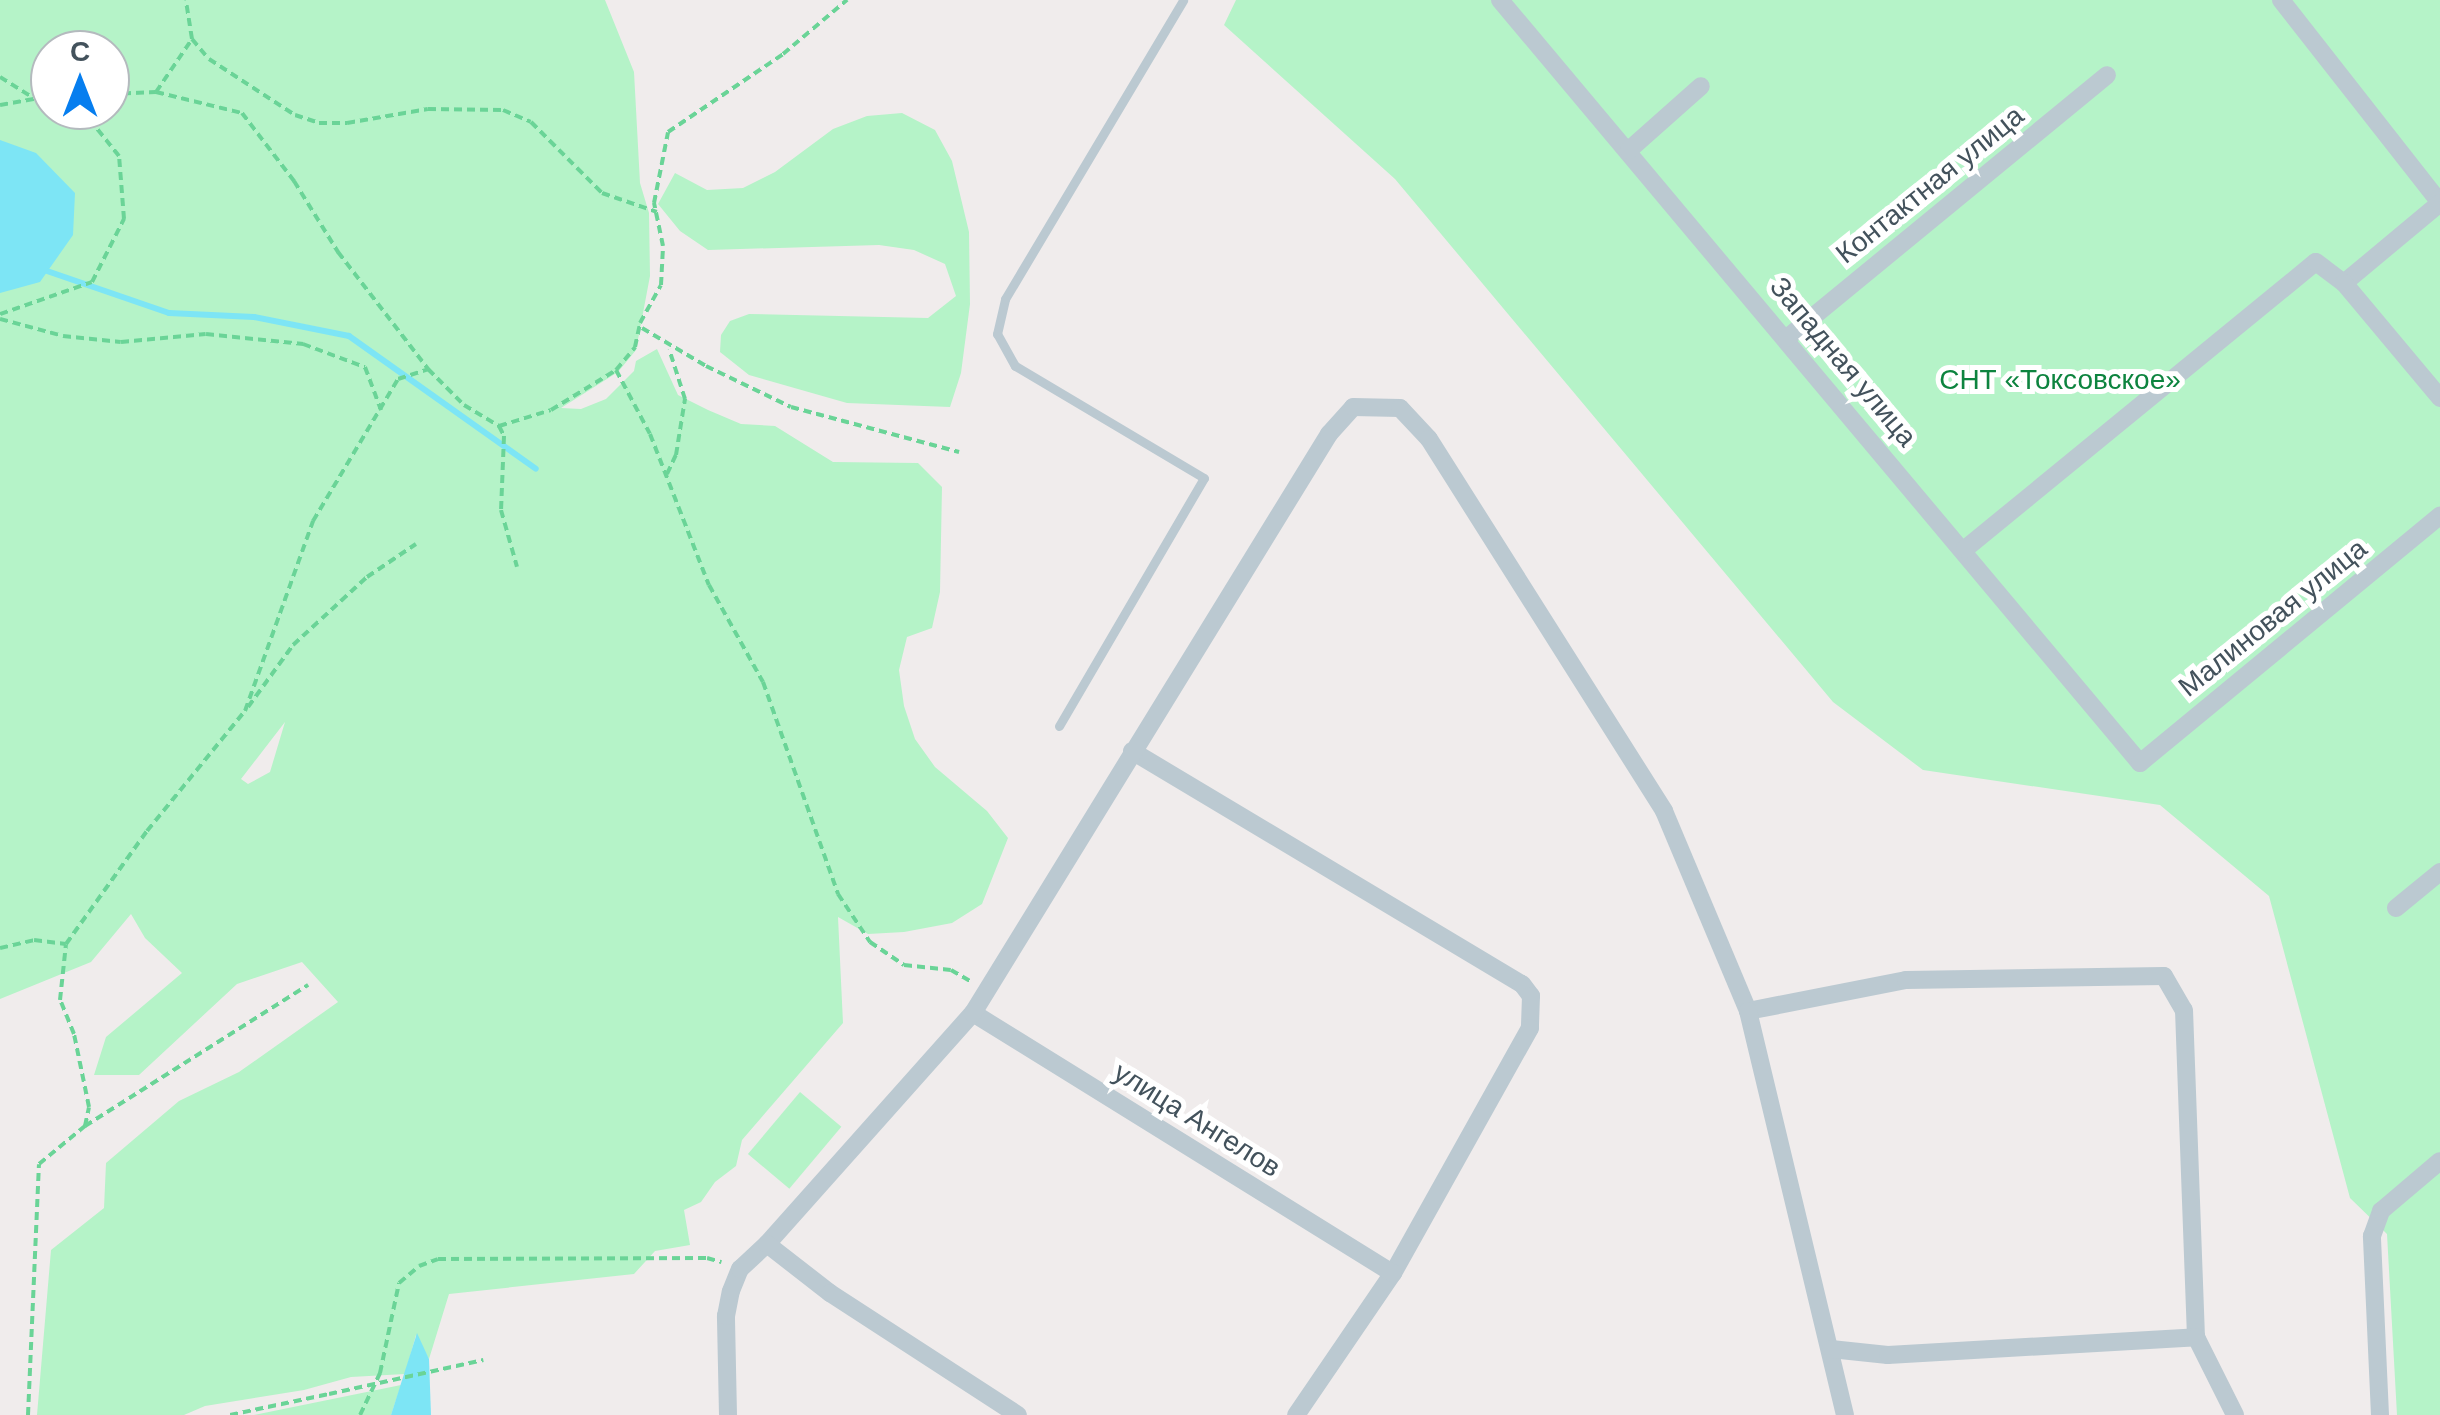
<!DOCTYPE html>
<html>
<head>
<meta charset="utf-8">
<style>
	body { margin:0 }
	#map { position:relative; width:2440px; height:1415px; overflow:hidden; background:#f0ecec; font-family:Arial,sans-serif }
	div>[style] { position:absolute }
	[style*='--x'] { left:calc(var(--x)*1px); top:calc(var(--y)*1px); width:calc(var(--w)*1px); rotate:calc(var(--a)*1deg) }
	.green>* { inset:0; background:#b5f3c8; transform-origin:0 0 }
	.water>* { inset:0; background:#7de5f5 }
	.stream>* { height:6px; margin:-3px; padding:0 3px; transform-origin:3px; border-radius:3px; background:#7de5f5 }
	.path>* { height:4px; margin-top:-2px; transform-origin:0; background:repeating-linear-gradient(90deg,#6ad497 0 8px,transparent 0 13px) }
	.service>* { height:9px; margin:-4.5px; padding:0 4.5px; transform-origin:4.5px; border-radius:4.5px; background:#bbc9d1 }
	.minor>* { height:18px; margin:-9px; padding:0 9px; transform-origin:9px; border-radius:9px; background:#bbc9d1 }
	.path-bridge>* { height:4px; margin-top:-2px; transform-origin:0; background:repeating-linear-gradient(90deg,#6ad497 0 8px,transparent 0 13px) }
	span { translate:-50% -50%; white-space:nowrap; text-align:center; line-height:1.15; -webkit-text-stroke:10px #fff; paint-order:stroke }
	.street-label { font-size:28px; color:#43525c }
	.park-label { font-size:28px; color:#0d843f }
	.north { position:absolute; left:30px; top:30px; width:100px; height:100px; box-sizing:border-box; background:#fff; border:2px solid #b4babe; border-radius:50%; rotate:0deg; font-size:28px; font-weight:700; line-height:40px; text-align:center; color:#43525c }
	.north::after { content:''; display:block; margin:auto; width:35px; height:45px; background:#067eef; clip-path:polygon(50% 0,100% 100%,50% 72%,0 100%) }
</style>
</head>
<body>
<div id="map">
	<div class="green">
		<i style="clip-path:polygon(evenodd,0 0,605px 0,634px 72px,640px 183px,649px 213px,650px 276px,636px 350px,618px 372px,561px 408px,581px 409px,606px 399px,634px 371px,636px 361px,657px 349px,678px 395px,708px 410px,741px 424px,775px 426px,833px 462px,918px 463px,942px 487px,940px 592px,932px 628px,907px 637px,899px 670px,904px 706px,915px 739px,935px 767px,987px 811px,1008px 838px,982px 904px,952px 923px,904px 932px,868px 934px,838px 917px,843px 1023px,742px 1140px,736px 1166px,715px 1182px,701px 1202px,684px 1210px,690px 1245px,655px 1251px,634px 1274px,449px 1294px,429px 1359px,416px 1335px,405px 1374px,351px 1377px,304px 1390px,205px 1406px,184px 1415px,37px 1415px,51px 1250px,104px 1208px,106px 1163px,179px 1101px,239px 1072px,338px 1002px,302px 962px,237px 984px,139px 1075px,94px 1075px,106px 1037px,182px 973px,145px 938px,131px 914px,91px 962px,0 999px,0 0,50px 50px,110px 50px,110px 110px,50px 110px,50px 50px,0 0,285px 722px,270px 772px,248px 784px,241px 779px,285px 722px)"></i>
		<i style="clip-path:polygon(1236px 0,2440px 0,2440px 1415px,2397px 1415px,2387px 1234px,2350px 1198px,2269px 896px,2160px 805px,1923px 770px,1833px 702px,1395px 179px,1224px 25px)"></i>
		<i style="clip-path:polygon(902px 113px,935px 130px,952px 161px,969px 232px,970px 304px,961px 373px,950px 407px,847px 403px,749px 375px,720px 352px,721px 335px,730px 321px,749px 314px,928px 318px,956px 296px,945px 264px,914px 250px,879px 245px,708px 250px,680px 231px,658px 204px,675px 173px,707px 190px,743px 188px,775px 172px,833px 129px,867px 116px)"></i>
		<i style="left:800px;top:1092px;width:54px;height:81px;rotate:40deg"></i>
		<i style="clip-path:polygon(401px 1385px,391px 1415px,253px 1415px,254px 1415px)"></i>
	</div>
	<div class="water">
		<i style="clip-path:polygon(0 140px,36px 153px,75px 193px,73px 235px,40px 282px,0 293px)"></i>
		<i style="clip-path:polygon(417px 1333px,429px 1359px,431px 1415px,391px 1415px)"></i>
	</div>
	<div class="stream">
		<i style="--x:47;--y:271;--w:129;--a:19"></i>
		<i style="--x:169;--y:313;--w:85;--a:2.7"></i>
		<i style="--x:254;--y:317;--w:97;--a:11.3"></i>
		<i style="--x:349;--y:336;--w:229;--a:35.4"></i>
	</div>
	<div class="path">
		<i style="--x:192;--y:39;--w:26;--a:50"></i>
		<i style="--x:209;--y:59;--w:103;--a:33.1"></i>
		<i style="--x:295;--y:115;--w:25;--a:18"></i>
		<i style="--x:319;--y:123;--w:28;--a:0"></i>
		<i style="--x:347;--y:123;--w:82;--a:-9.8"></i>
		<i style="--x:428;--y:109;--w:75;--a:0.8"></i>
		<i style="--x:503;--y:110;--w:30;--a:23"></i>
		<i style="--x:531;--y:122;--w:100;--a:45"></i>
		<i style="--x:602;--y:193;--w:58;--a:19.1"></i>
		<i style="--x:0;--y:77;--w:36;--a:32"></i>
		<i style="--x:156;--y:92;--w:64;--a:-55.8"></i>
		<i style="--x:192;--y:39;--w:39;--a:-99"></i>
		<i style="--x:110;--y:94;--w:46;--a:-2.5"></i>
		<i style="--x:156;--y:92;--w:89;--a:13.7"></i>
		<i style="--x:242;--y:113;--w:86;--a:52.6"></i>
		<i style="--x:294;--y:181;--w:84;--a:58.2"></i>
		<i style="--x:338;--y:252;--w:148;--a:52.4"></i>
		<i style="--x:428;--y:369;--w:51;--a:45"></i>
		<i style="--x:464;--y:405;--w:41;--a:31"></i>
		<i style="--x:499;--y:426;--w:54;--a:-17.1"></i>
		<i style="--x:551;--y:410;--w:76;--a:-31.6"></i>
		<i style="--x:616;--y:370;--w:72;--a:62"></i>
		<i style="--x:650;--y:434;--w:162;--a:68.7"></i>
		<i style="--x:709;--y:585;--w:111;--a:60.9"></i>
		<i style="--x:763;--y:682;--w:225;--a:70.5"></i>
		<i style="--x:838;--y:894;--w:58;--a:56.3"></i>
		<i style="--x:870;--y:942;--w:41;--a:34.1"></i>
		<i style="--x:904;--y:965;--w:47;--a:6.1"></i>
		<i style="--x:951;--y:970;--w:22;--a:30"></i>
		<i style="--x:0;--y:105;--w:51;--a:-10.2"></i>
		<i style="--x:0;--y:314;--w:97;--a:-19.2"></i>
		<i style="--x:92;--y:282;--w:71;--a:-63.1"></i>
		<i style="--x:124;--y:219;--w:63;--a:-94.5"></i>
		<i style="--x:119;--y:156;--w:59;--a:-128.8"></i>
		<i style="--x:0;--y:319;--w:65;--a:15.1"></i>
		<i style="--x:63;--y:336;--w:58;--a:5.9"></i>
		<i style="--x:121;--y:342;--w:85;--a:-5.4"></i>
		<i style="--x:206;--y:334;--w:98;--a:5.9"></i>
		<i style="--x:303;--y:344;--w:66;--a:20.4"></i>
		<i style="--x:365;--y:367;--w:46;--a:69.6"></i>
		<i style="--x:642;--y:328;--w:74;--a:30.7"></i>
		<i style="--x:706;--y:366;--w:94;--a:25.8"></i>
		<i style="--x:791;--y:407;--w:174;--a:15"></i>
		<i style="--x:616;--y:370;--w:30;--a:-50"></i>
		<i style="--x:635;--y:347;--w:25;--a:-78"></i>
		<i style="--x:640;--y:323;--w:43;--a:-61.1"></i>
		<i style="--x:661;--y:285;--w:39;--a:-87"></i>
		<i style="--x:663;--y:246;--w:44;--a:-101.8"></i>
		<i style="--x:654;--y:203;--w:72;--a:-78.8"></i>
		<i style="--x:668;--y:132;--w:139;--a:-34.1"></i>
		<i style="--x:783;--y:54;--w:84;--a:-40.2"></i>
		<i style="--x:499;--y:426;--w:11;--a:63"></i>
		<i style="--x:504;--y:436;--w:74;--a:92.3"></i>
		<i style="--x:501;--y:510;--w:59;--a:74.3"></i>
		<i style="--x:667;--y:474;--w:21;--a:-65"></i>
		<i style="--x:676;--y:455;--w:57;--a:-80.9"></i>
		<i style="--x:685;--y:399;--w:52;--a:-107.7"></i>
		<i style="--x:248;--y:707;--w:77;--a:-54"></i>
		<i style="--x:293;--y:645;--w:100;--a:-42.6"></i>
		<i style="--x:367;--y:577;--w:59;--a:-34"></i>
		<i style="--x:0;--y:948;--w:35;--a:-13"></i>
		<i style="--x:34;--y:940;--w:32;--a:7"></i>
		<i style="--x:85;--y:1126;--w:264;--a:-32.3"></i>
		<i style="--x:28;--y:1415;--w:251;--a:-87.5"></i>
		<i style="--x:39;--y:1164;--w:60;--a:-39.6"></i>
		<i style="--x:85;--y:1126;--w:19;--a:-78"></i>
		<i style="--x:89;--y:1107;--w:75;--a:-101.6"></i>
		<i style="--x:74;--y:1034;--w:37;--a:-112"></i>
		<i style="--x:60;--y:1000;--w:56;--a:-83.9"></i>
		<i style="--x:66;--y:944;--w:139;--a:-54.4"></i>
		<i style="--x:147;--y:831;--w:155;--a:-50.8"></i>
		<i style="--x:245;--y:711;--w:202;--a:-70.3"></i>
		<i style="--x:313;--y:521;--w:165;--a:-59.1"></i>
		<i style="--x:398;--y:379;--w:32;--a:-18"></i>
		<i style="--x:230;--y:1415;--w:101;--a:-12"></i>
		<i style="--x:360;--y:1415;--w:47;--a:-64.5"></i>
		<i style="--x:380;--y:1373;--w:92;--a:-78.1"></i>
		<i style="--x:399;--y:1283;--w:26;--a:-40"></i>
		<i style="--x:419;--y:1266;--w:20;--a:-20"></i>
		<i style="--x:438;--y:1259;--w:269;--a:-0.2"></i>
		<i style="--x:707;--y:1258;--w:15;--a:16"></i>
	</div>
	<div class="service">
		<i style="--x:1059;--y:726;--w:287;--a:-59.7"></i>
		<i style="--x:1204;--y:478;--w:220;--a:-149.3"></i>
		<i style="--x:1015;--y:366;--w:37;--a:-119"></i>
		<i style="--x:997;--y:334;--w:36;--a:-77"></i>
		<i style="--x:1005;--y:299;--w:348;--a:-59.2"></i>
	</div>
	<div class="minor">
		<i style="--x:1500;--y:0;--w:996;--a:50.01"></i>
		<i style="--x:2140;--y:763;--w:389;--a:-39.5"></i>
		<i style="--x:2281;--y:0;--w:258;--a:51.9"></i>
		<i style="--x:2440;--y:203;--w:125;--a:140.2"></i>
		<i style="--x:1629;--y:150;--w:96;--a:-41.6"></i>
		<i style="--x:1787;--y:338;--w:414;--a:-39.4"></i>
		<i style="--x:1965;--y:549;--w:453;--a:-39.3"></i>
		<i style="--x:2316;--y:262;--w:35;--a:37"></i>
		<i style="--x:2344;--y:283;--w:150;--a:50.1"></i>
		<i style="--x:1132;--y:751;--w:454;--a:30.9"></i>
		<i style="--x:1522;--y:984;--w:15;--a:53"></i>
		<i style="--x:1531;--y:996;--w:32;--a:92"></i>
		<i style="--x:1530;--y:1028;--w:281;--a:119.2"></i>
		<i style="--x:1393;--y:1273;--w:172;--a:124.3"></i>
		<i style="--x:2396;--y:908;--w:57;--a:-39.3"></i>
		<i style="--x:1748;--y:1011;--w:161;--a:-11.1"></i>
		<i style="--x:1906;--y:980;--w:258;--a:-0.9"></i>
		<i style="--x:2164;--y:976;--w:39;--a:60"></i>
		<i style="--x:2184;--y:1010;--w:327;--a:87.9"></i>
		<i style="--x:973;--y:1013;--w:494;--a:31.8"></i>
		<i style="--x:767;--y:1244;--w:310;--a:-48.3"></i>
		<i style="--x:973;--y:1013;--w:680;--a:-58.41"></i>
		<i style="--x:1329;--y:434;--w:36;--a:-48"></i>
		<i style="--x:1353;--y:407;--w:47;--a:1.2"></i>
		<i style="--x:1400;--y:408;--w:42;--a:46.9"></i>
		<i style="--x:1429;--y:439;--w:440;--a:57.7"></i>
		<i style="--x:1664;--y:811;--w:217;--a:67.2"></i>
		<i style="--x:1748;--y:1011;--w:415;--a:76.5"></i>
		<i style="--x:1831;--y:1349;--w:57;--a:6"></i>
		<i style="--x:1888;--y:1355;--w:309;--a:-3.3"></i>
		<i style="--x:2196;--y:1337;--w:87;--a:63.4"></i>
		<i style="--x:728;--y:1415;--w:99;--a:-91.2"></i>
		<i style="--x:726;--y:1316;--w:25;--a:-79"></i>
		<i style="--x:731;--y:1291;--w:24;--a:-68"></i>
		<i style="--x:740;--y:1269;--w:37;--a:-43"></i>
		<i style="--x:767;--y:1244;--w:80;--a:37.9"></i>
		<i style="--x:830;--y:1293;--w:224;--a:33"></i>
		<i style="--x:2380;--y:1415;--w:179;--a:-92.6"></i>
		<i style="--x:2372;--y:1236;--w:27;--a:-70"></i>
		<i style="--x:2381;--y:1211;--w:77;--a:-40.3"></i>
	</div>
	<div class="path-bridge">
		<i style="--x:329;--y:1394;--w:158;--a:-12.4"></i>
	</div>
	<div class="street-label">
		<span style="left:1930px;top:185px;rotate:-39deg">Контактная улица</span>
		<span style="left:1843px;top:362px;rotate:50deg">Западная улица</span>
		<span style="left:2273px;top:618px;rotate:-39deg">Малиновая улица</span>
		<span style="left:1197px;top:1120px;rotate:32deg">улица Ангелов</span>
	</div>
	<div class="park-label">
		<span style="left:2060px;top:380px">СНТ «Токсовское»</span>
	</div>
	<div class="north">С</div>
</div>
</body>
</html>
